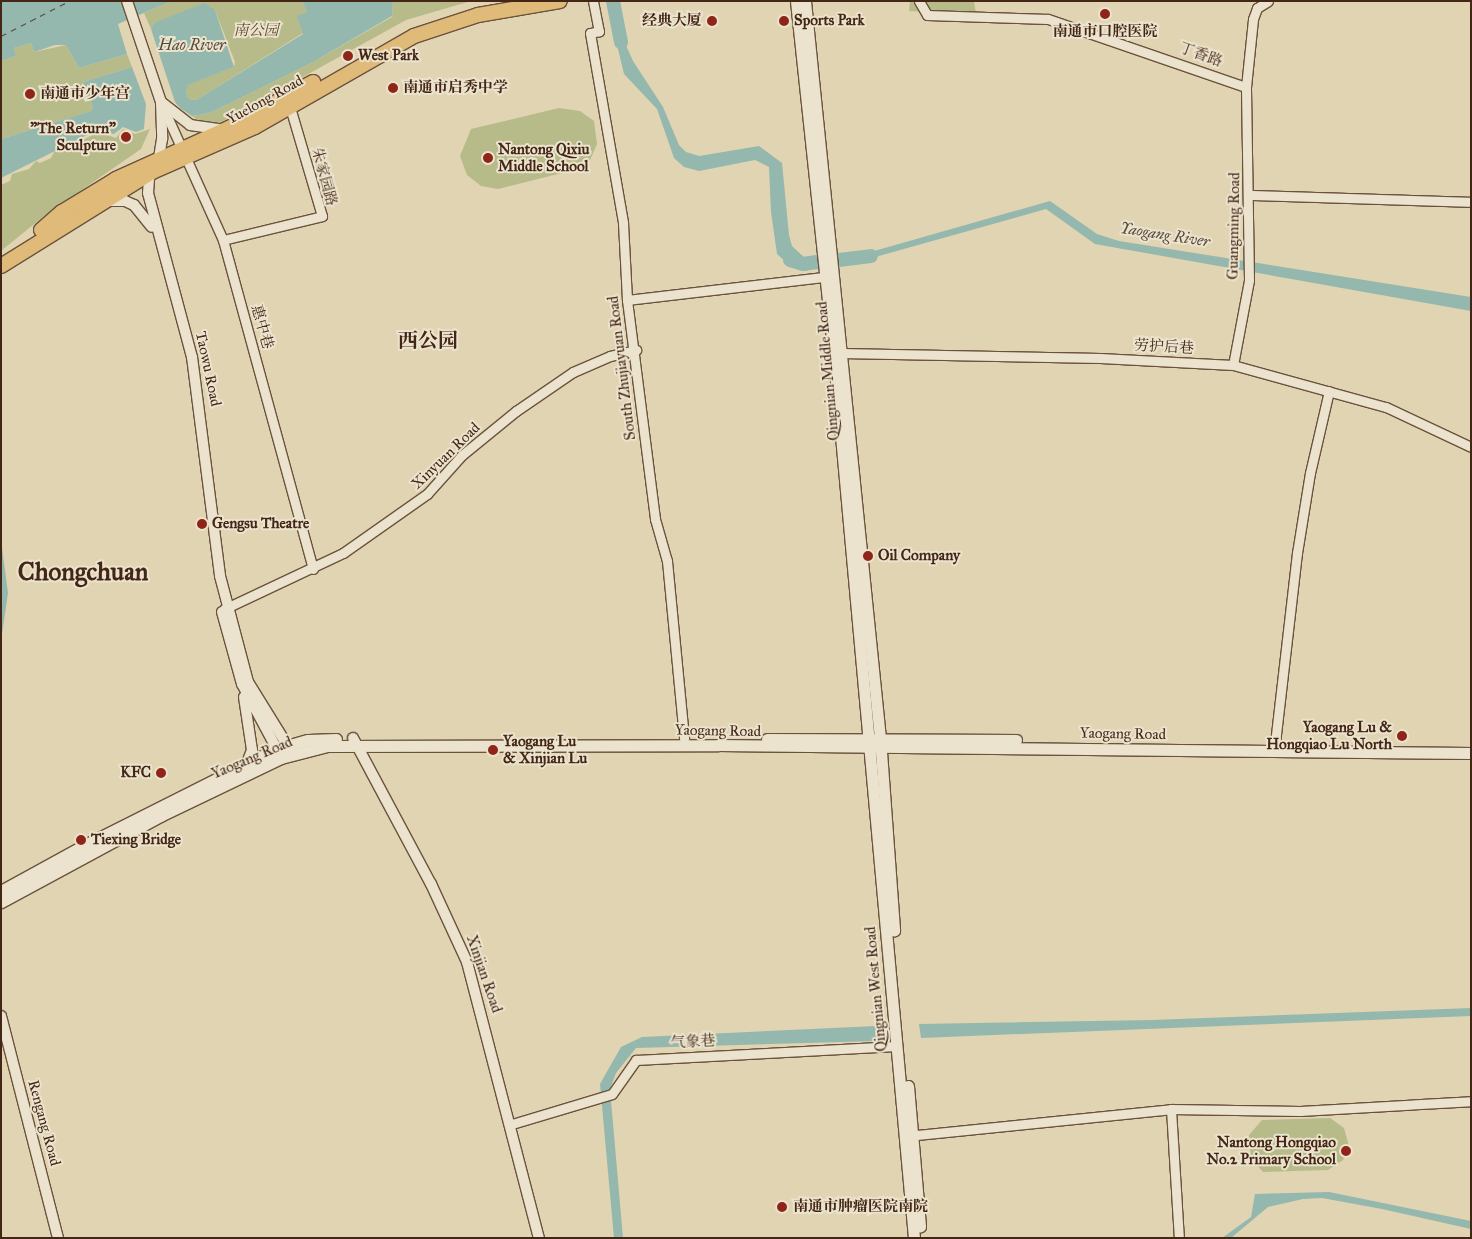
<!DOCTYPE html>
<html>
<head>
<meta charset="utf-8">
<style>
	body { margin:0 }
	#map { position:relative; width:1472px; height:1239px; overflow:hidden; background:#e0d4b2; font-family:"IM FELL Great Primer","Noto Serif SC",serif }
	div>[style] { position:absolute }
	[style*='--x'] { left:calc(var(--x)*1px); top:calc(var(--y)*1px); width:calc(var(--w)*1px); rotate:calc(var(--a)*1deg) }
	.green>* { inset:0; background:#b7bb89 }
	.water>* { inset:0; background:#94b8ad }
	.river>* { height:14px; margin:-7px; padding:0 7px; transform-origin:7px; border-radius:7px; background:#94b8ad }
	.ferry>* { height:1px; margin-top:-0.5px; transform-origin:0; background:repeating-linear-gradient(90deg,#584a3c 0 6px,transparent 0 11px) }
	.roads { filter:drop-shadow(1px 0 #6b523d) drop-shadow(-1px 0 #6b523d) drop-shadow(0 1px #6b523d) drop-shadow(0 -1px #6b523d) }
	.minor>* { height:9px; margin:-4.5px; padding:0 4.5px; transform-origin:4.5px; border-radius:4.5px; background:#ebe3cd }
	.tertiary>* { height:10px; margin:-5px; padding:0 5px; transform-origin:5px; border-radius:5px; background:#ebe3cd }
	.secondary>* { height:11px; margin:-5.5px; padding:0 5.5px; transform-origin:5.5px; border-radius:5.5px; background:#ebe3cd }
	.primary>* { height:14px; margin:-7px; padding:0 7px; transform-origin:7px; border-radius:7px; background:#e0ba79 }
	.dots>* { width:14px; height:14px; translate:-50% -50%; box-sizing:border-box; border:2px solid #ebe3cd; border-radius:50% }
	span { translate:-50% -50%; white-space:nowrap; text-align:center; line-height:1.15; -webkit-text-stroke:4px #ebe3cd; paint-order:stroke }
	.poi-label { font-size:15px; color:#442616; font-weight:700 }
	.right { translate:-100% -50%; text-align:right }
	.left { translate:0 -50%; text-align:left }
	.park-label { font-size:15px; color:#5b442d; font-style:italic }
	.street-label { font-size:15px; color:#442616 }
	.water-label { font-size:16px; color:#584a3c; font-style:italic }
	.district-label { font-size:20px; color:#442616; font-weight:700 }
	.town-label { font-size:25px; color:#442616; font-weight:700 }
	.frame { position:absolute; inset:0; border:2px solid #442616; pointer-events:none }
</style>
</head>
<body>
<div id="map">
	<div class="green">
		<i style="clip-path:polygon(172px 1px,302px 1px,307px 12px,303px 33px,196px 100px,189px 99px,186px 93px,187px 85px,234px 67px,235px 62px,215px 10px,154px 23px,151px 29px,144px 13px)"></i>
		<i style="clip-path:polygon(393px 1px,471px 1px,406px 20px,214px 126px,206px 126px,192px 116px,210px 113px,313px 62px,392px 17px)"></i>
		<i style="clip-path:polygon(910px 1px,974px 1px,976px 14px,909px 11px)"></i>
		<i style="clip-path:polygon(31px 43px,34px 52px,66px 45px,79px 68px,127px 54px,132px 67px,83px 82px,93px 107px,91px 111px,1px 139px,1px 61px,16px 56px,14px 48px)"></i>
		<i style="clip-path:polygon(559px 108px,580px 111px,594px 121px,597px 144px,590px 160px,578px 169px,498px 189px,481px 186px,467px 175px,460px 156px,471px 129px)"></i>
		<i style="clip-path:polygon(123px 129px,135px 134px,150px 129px,141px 149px,44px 216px,1px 251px,1px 185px,10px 181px,12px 174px,29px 169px,36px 161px,40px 163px,51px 158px,54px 152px,69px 147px,74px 141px,81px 141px,98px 132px,116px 138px)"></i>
		<i style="clip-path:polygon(1330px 1118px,1344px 1128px,1349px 1146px,1343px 1160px,1328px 1170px,1263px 1172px,1251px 1159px,1249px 1135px,1262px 1120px)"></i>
	</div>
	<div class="water">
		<i style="clip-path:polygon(1px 1px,172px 1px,118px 24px,127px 54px,79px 68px,66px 45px,55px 45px,34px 52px,31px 43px,14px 48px,16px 56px,1px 61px)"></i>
		<i style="clip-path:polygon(302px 1px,393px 1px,392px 16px,313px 62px,210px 113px,192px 116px,180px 108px,175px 102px,151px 29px,154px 23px,204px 3px,215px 10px,234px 67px,188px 85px,186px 93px,189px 99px,196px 100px,303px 34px,297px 16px,307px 12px)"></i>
		<i style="clip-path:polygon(607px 3px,633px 61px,663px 107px,679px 145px,686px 152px,699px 156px,759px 146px,782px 163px,789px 235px,792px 246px,807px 260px,808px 268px,789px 265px,777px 254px,771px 212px,769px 167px,755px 160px,699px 171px,684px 167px,674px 158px,657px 109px,624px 74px)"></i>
		<i style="clip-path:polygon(132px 67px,146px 104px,144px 129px,136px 132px,123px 127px,114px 134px,97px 130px,1px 178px,1px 139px,91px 111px,93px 107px,83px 82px)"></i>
		<i style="clip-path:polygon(1050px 201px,1097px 234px,1119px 241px,1471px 297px,1471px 311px,1095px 244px,1046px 209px,854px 263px,853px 257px)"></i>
		<i style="clip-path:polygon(1px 540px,8px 593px,1px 641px)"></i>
		<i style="clip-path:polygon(1471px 1008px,1471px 1016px,921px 1038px,919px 1024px,1152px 1020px)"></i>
		<i style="clip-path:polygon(876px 1026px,877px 1041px,636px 1048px,616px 1073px,610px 1089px,623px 1238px,614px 1238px,600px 1084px,621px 1047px,642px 1037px)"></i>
		<i style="clip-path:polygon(1329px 1192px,1471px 1221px,1471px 1229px,1382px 1209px,1322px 1198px,1303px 1199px,1268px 1207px,1231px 1238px,1222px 1238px,1251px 1217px,1255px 1194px)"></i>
	</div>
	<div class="river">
		<i style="--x:613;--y:1;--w:42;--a:79"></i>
		<i style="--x:790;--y:260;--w:14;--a:17"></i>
		<i style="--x:803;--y:264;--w:14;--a:-8"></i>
		<i style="--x:839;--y:260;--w:32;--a:-7"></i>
	</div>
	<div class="ferry">
		<i style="--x:1;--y:36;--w:76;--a:-27.2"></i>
	</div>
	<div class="roads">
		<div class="minor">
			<i style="--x:593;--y:1;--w:31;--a:79"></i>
			<i style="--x:599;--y:31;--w:9;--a:167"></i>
			<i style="--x:590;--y:33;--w:193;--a:80.1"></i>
			<i style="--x:623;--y:223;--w:77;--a:87"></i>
			<i style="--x:627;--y:300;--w:221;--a:82.7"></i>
			<i style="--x:655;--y:519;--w:44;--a:74.1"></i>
			<i style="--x:667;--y:561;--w:179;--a:84.5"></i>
			<i style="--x:919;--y:1;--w:16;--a:60"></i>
			<i style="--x:927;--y:15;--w:121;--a:1.9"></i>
			<i style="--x:1048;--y:19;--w:209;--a:19"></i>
			<i style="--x:162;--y:105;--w:148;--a:65.7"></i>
			<i style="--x:223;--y:240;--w:341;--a:74.7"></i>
			<i style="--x:1249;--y:195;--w:222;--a:1.8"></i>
			<i style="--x:223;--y:240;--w:102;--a:-13.6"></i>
			<i style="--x:322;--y:216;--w:114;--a:-106.4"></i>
			<i style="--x:627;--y:300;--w:204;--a:-6.7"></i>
			<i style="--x:841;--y:353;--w:259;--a:1.1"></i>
			<i style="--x:1100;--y:358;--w:133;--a:3"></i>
			<i style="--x:1233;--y:365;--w:159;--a:15.4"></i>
			<i style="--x:1386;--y:407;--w:94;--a:25.2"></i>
			<i style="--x:1233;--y:365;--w:86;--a:-79.3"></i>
			<i style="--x:1249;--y:280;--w:193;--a:-90.9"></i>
			<i style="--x:1246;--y:87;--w:68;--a:-84.1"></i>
			<i style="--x:1253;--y:19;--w:12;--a:-70"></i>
			<i style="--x:1257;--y:8;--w:13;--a:-32"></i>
			<i style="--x:224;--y:609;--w:132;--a:-25.2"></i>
			<i style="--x:343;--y:553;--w:103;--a:-35.1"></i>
			<i style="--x:427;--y:494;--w:52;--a:-48.1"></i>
			<i style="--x:462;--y:455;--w:70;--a:-39.2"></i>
			<i style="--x:516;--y:411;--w:69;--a:-34.4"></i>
			<i style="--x:573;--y:372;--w:40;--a:-23.4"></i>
			<i style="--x:610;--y:356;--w:27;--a:-13"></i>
			<i style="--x:1275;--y:743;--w:191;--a:-83.4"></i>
			<i style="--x:1297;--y:553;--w:81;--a:-80.8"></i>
			<i style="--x:1310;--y:473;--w:84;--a:-77"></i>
			<i style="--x:1171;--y:1109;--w:129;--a:86.5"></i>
			<i style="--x:512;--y:1124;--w:104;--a:-16.7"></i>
			<i style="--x:612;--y:1094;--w:42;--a:-54.8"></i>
			<i style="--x:636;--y:1060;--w:261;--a:-3.1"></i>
			<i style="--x:907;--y:1136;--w:265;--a:-5.8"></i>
			<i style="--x:1171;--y:1109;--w:129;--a:0.9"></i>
			<i style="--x:1300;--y:1111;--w:171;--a:-3.3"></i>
		</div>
		<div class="tertiary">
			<i style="--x:127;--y:1;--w:107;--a:71.4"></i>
			<i style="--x:161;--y:102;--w:37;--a:88"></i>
			<i style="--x:162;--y:139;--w:20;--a:99"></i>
			<i style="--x:159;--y:159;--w:22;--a:117"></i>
			<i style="--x:149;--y:179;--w:14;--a:94"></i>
			<i style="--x:148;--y:193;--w:170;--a:75"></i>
			<i style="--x:192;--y:357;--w:221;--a:82.7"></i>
			<i style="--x:220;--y:576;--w:110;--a:75.2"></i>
			<i style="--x:248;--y:682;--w:84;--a:58.2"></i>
			<i style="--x:161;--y:102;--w:37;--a:38"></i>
			<i style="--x:190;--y:125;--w:30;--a:8"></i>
			<i style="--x:106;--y:201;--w:19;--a:0"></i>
			<i style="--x:125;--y:201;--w:10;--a:24"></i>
			<i style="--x:134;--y:205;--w:28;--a:51"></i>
			<i style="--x:222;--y:612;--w:75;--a:74.5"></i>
			<i style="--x:242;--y:684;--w:81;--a:61.8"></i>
			<i style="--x:244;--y:697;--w:54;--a:81.4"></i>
			<i style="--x:252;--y:750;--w:17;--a:111"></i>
			<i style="--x:353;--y:738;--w:166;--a:61.9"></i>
			<i style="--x:431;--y:884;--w:86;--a:65.2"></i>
			<i style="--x:467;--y:962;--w:285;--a:75.4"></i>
			<i style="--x:1;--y:1016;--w:229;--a:75.6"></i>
		</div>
		<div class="secondary">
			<i style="--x:796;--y:1;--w:360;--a:83.9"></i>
			<i style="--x:834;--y:359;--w:883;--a:84.8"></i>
			<i style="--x:805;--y:1;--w:741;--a:84.19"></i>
			<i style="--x:880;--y:738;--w:193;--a:85.8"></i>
			<i style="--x:767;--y:739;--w:249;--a:0.2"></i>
			<i style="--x:1;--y:891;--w:94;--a:-28.8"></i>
			<i style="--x:83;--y:846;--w:216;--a:-26.7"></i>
			<i style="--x:276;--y:749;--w:33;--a:-16"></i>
			<i style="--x:308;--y:740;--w:28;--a:-2"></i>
			<i style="--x:1;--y:902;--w:181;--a:-28.4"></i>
			<i style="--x:160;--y:816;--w:134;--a:-25.6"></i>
			<i style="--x:281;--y:758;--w:48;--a:-14.6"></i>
			<i style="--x:327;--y:746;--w:391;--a:-0.1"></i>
			<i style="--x:718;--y:745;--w:753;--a:0.61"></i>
			<i style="--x:908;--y:1086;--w:141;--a:85.1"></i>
		</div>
		<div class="primary">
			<i style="--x:41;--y:230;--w:28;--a:-41"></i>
			<i style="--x:62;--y:212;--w:63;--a:-31.4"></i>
			<i style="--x:116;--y:179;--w:124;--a:-24.3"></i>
			<i style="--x:229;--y:128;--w:96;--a:-28.7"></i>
			<i style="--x:1;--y:266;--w:178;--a:-31.9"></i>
			<i style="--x:152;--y:172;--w:112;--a:-23.6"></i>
			<i style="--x:255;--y:127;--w:183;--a:-29.8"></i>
			<i style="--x:414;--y:36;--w:67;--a:-18.2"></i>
			<i style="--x:478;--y:15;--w:83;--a:-9.7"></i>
		</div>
	</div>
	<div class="dots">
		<i style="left:1105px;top:14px;background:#8f2418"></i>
		<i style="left:712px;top:21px;background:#8f2418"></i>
		<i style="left:784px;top:21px;background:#8f2418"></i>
		<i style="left:348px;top:56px;background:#8f2418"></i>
		<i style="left:393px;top:88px;background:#8f2418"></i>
		<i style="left:30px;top:94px;background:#8f2418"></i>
		<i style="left:126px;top:137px;background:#8f2418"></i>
		<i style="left:488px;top:158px;background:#8f2418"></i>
		<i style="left:202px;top:524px;background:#8f2418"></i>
		<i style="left:868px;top:556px;background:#8f2418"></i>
		<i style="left:1402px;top:736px;background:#8f2418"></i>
		<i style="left:493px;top:750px;background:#8f2418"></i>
		<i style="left:161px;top:773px;background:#8f2418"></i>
		<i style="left:81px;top:840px;background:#8f2418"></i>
		<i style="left:1346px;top:1151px;background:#8f2418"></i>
		<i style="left:782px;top:1207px;background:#8f2418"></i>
	</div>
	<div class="poi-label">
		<span class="right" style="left:702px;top:21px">经典大厦</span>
		<span class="left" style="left:794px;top:21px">Sports Park</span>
		<span style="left:1105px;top:32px">南通市口腔医院</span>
		<span class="left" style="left:358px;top:56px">West Park</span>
		<span class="left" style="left:403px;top:88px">南通市启秀中学</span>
		<span class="left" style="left:40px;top:94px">南通市少年宫</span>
		<span class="right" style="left:116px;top:137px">"The Return"<br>Sculpture</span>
		<span class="left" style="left:498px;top:158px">Nantong Qixiu<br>Middle School</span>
		<span class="left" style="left:212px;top:524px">Gengsu Theatre</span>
		<span class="left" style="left:878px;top:556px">Oil Company</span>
		<span class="right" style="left:1392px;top:736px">Yaogang Lu &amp;<br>Hongqiao Lu North</span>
		<span class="left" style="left:503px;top:750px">Yaogang Lu<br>&amp; Xinjian Lu</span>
		<span class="right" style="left:151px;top:773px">KFC</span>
		<span class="left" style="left:91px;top:840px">Tiexing Bridge</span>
		<span class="right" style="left:1336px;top:1151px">Nantong Hongqiao<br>No.2 Primary School</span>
		<span class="left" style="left:793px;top:1207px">南通市肿瘤医院南院</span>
	</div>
	<div class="park-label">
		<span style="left:256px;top:31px">南公园</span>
	</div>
	<div class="street-label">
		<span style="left:1201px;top:55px;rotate:20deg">丁香路</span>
		<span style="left:265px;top:100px;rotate:-29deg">Yuelong Road</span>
		<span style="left:324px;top:177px;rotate:75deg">朱家园路</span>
		<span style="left:1234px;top:226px;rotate:-89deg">Guangming Road</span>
		<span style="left:262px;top:327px;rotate:74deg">惠中巷</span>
		<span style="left:1164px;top:347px;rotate:3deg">劳护后巷</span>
		<span style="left:622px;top:368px;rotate:-97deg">South Zhujiayuan Road</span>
		<span style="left:208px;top:369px;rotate:78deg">Taowu Road</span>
		<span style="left:828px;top:371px;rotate:-95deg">Qingnian Middle Road</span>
		<span style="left:446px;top:456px;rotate:-44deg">Xinyuan Road</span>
		<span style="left:718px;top:731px;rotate:1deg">Yaogang Road</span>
		<span style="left:1123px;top:734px;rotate:1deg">Yaogang Road</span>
		<span style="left:252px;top:758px;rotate:-23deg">Yaogang Road</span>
		<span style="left:484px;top:974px;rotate:71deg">Xinjian Road</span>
		<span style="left:876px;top:989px;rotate:-95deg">Qingnian West Road</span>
		<span style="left:693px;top:1042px;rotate:-3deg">气象巷</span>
		<span style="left:44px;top:1123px;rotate:75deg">Rengang Road</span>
	</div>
	<div class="water-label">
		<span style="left:192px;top:45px">Hao River</span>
		<span style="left:1165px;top:235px;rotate:9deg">Yaogang River</span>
	</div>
	<div class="district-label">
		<span style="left:428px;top:340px">西公园</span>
	</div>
	<div class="town-label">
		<span style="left:83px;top:572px">Chongchuan</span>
	</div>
	<div class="frame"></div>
</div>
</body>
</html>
